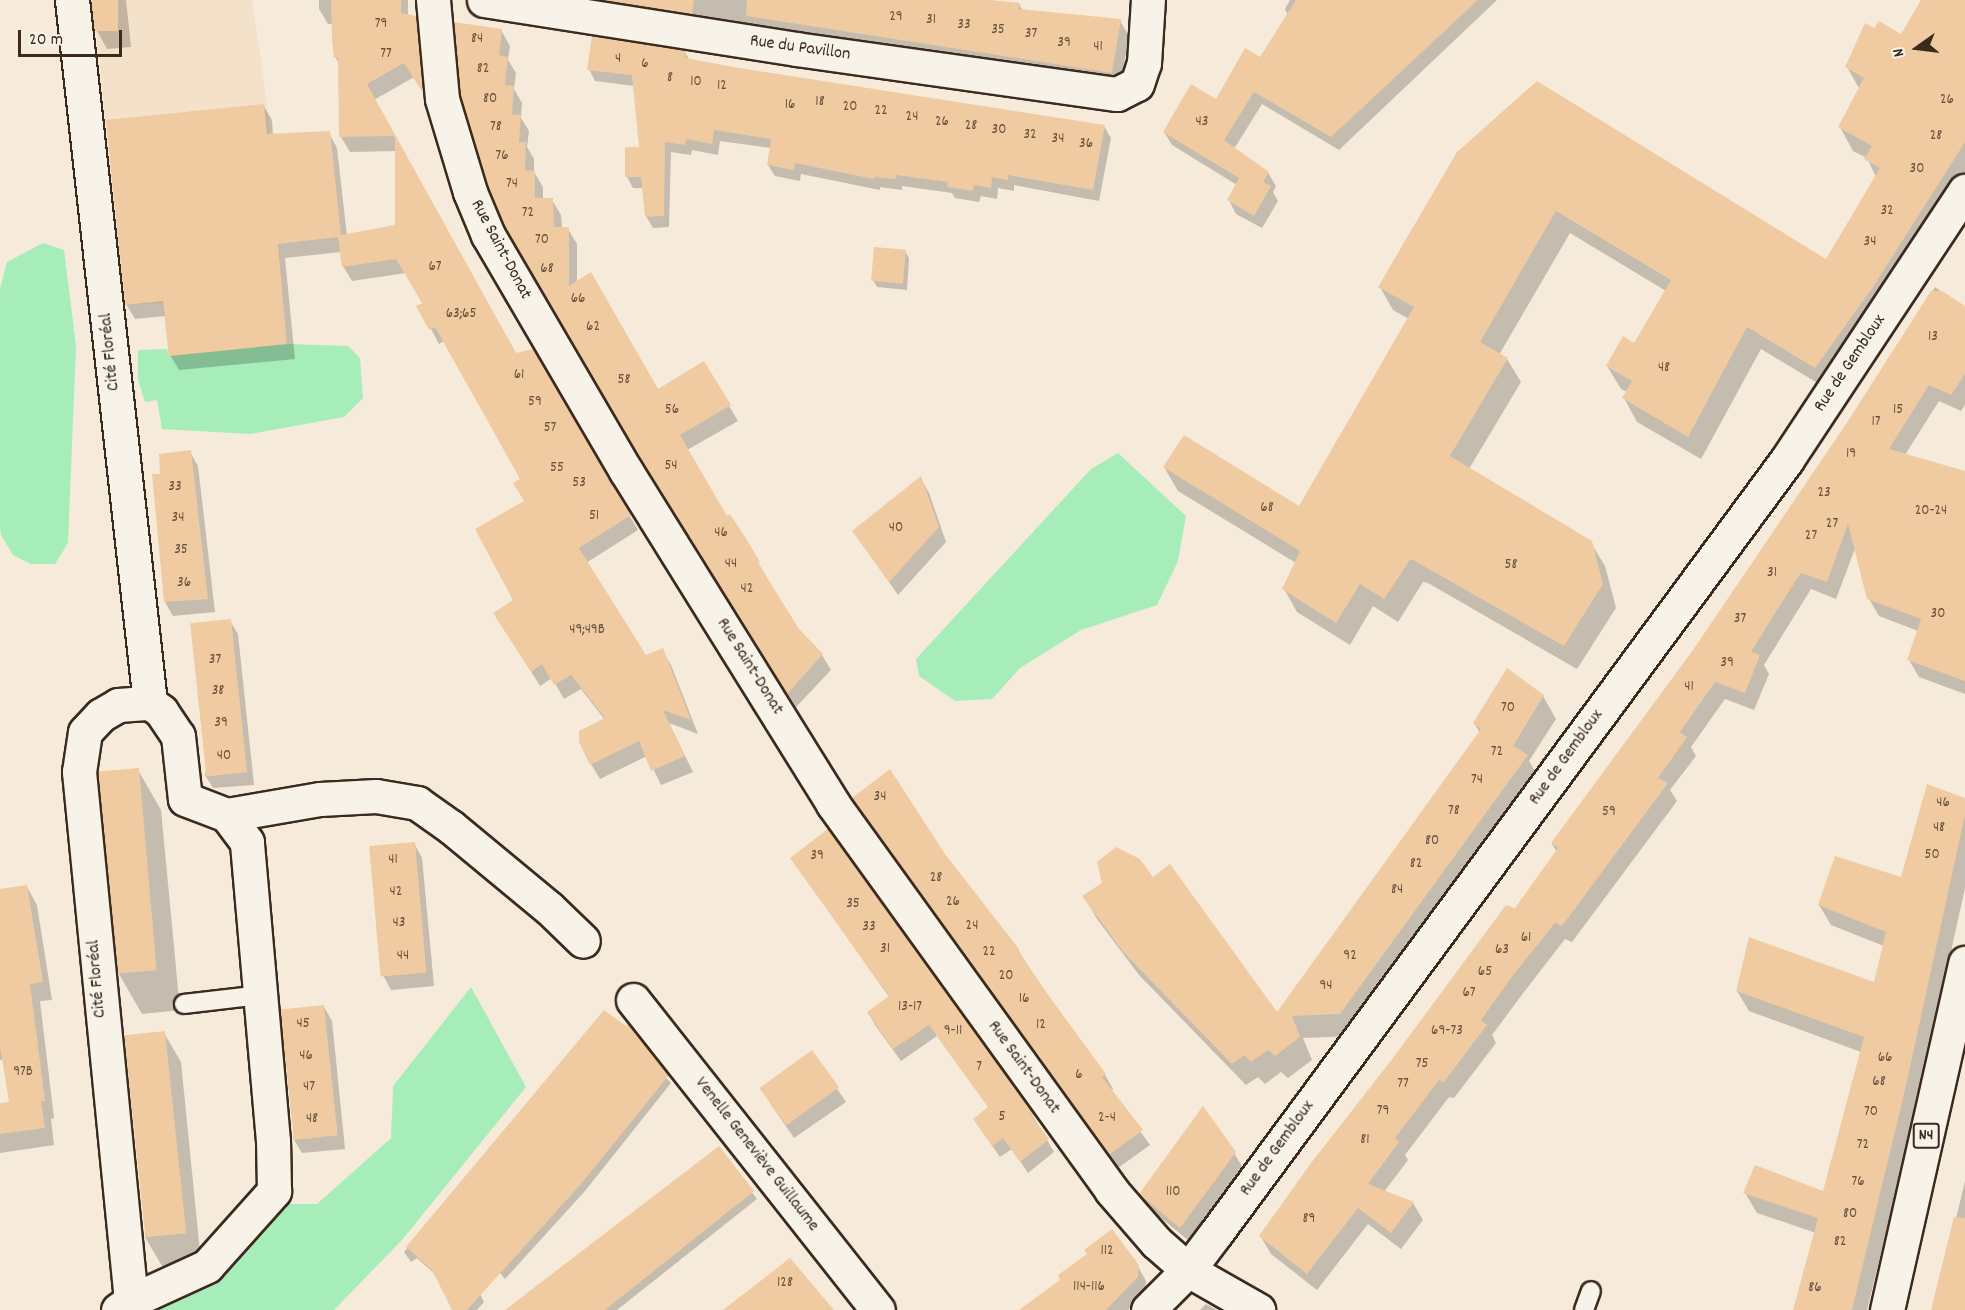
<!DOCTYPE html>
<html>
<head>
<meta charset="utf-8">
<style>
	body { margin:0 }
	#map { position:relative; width:1965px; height:1310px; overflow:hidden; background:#f6ebda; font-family:Dekko,sans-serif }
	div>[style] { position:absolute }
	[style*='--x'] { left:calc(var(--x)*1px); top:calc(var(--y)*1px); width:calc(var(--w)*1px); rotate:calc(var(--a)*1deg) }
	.built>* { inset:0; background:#f4e1c9 }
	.green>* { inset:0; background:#a6edba }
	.shadow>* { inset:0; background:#0003 }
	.building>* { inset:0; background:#f0caa0; transform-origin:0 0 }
	.roads { filter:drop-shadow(2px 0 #3b2a1e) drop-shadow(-2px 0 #3b2a1e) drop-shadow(0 2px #3b2a1e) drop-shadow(0 -2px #3b2a1e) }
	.service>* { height:18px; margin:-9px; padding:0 9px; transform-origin:9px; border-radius:9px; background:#f7f3e8 }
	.minor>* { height:33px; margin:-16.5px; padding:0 16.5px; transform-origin:16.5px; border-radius:16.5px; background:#f7f3e8 }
	.secondary>* { height:33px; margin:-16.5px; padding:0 16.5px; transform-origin:16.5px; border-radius:16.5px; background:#f7f3e8 }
	.primary>* { height:33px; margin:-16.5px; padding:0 16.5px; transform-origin:16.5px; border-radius:16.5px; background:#f7f3e8 }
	span { translate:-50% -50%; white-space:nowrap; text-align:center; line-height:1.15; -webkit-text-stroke:4.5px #f7f3e8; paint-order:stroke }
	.number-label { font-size:15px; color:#68523e }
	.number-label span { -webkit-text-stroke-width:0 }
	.shield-label span { padding:2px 4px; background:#f7f3e8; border:2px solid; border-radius:4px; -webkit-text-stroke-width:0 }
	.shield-label { font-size:16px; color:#3b2a1e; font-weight:700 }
	.street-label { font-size:18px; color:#3b2a1e }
	.north { position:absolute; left:1887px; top:18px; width:60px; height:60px; -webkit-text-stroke:4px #f7f3e8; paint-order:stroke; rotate:256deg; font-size:16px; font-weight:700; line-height:24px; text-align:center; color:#3b2a1e }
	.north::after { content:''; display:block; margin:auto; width:21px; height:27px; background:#3b2a1e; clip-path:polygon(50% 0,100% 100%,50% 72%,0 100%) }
	.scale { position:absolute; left:18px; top:30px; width:104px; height:27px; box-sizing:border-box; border:3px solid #3b2a1e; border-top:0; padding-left:8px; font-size:18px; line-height:21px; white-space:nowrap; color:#3b2a1e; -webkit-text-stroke:4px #f7f3e8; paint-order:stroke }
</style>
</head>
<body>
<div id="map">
	<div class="built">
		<i style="clip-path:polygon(93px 0,252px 0,267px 102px,287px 344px,169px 356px,162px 303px,124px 305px)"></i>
	</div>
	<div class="green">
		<i style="clip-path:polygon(43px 243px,64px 250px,76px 346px,68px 543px,55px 564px,31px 564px,13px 555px,1px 535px,0 527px,0 289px,7px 262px)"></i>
		<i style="clip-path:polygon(287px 344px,348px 346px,360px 358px,363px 398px,344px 417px,250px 434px,162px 429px,157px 400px,145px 402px,138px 380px,138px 350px,167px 349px,169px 356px)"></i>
		<i style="clip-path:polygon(1118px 453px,1186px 516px,1178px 561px,1157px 605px,1081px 630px,1020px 668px,992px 699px,955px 701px,919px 676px,916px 659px,1091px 469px)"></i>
		<i style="clip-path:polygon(471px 987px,526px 1087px,402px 1240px,334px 1310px,148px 1310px,183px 1293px,286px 1204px,317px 1204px,391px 1138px,393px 1086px)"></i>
	</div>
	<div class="shadow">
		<i style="clip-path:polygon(94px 0,126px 0,131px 47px,107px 49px,97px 31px)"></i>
		<i style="clip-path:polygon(319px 0,408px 0,408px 16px,415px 17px,423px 32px,430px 103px,414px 77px,374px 100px,516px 355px,532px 351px,638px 530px,586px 563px,645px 656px,662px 650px,671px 665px,698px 734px,669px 723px,693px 772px,661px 785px,647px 756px,600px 779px,591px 764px,605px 720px,581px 689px,564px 699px,552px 678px,540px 686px,504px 628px,515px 601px,526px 502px,522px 479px,444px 341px,439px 344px,431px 329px,424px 304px,406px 273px,352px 281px,343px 266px,341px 252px,285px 258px,295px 359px,179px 370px,170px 355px,166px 316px,135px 319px,126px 304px,263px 105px,272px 120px,273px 136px,329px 133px,337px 148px,347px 236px,397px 226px,396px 151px,350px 152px,341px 137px,339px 64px,336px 58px,334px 24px,328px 24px,319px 9px)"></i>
		<i style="clip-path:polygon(565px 0,987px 0,1019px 4px,1023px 11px,1120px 21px,1129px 36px,1120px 87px)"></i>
		<i style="clip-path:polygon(1290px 0,1497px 0,1339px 150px,1262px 104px,1234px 149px,1268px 173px,1276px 186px,1273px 192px,1278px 201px,1262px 228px,1236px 214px,1229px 200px,1237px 185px,1172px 145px,1164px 132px,1216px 101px,1261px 59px,1288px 15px,1285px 9px)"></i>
		<i style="clip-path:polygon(1923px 0,1965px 0,1965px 186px,1829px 390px,1761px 349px,1701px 459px,1637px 422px,1624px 398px,1627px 392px,1621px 389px,1607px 366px,1635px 345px,1666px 291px,1570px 233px,1499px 355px,1507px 359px,1521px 382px,1469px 469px,1591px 543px,1605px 566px,1616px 608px,1577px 669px,1428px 583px,1423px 582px,1398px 622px,1373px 606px,1350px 645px,1297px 612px,1284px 589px,1296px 563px,1178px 491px,1164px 467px,1299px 508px,1409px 319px,1393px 310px,1380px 287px,1458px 153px,1827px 261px,1876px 177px,1867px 158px,1853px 151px,1840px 127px,1860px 90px,1847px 67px,1875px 30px,1902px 36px)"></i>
		<i style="clip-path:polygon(501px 30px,510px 46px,508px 60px,516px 73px,514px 89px,522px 103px,521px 118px,529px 131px,527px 147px,534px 159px,534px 172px,543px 187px,543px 200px,552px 200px,561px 215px,562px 229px,568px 229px,577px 244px,577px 283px,657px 391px,703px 363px,738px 421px,687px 450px,726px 518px,745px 540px,797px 630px,822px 655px,831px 670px,796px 707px,653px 477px,462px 95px)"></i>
		<i style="clip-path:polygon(685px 52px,690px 61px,1104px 126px,1111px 138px,1099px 201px,1014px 185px,1014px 191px,998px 188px,997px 199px,981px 196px,979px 202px,955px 198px,952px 193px,902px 186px,902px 190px,880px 187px,880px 190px,801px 174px,800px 181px,775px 176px,768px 165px,771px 148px,720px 141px,718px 155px,692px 150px,691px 155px,671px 152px,669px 227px,653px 228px,646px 216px,644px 188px,633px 188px,627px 177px,640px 149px,634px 86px,595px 81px,589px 69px)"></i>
		<i style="clip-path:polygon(905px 251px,909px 258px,907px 290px,877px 287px,873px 280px)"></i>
		<i style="clip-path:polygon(1935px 287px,1965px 308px,1965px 405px,1961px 411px,1939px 401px,1905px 455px,1965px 473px,1965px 694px,1919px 677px,1909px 660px,1918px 631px,1879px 616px,1869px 599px,1856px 546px,1836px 599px,1811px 589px,1764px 665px,1769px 674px,1754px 710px,1725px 699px,1691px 747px,1696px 756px,1670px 790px,1677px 801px,1572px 942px,1565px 939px,1524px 992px,1492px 1035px,1496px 1043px,1454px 1098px,1449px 1097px,1405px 1155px,1408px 1160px,1384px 1192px,1413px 1203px,1423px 1220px,1401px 1249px,1368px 1224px,1317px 1290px,1271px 1254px,1261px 1237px,1515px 910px,1557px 852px,1552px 844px,1694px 651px,1849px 422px)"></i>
		<i style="clip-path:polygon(190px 452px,198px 466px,215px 612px,173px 616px,165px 602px,154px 476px,162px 475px)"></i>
		<i style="clip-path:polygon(921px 479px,929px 493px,946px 542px,898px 595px,854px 532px)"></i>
		<i style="clip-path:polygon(230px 621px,238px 634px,254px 785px,213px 788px,205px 775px)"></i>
		<i style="clip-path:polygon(1543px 696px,1556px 719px,1529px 761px,1540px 779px,1353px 1036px,1303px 1038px,1312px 1060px,1288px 1078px,1281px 1072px,1265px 1084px,1258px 1077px,1246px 1085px,1139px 975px,1097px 919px,1084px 896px,1153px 880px,1277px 1015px,1480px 733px,1474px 723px)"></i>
		<i style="clip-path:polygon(138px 770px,161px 810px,180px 1010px,142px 1014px,119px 974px,100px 774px)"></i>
		<i style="clip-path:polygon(854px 799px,944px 854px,1018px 950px,1050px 1000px,1105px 1075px,1113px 1089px,1111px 1091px,1150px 1145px,1118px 1168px)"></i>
		<i style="clip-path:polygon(1965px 800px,1965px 888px,1916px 1110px,1867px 1310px,1794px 1310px,1816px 1233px,1757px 1213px,1745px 1193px,1824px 1193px,1861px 1052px,1749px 1011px,1737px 991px,1875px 984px,1884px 946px,1831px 925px,1819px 905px,1902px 879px)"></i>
		<i style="clip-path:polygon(827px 831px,1034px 1118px,1047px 1140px,1054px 1152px,1028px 1173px,1012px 1149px,1000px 1157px,982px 1131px,989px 1108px,937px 1036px,901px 1061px,875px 1025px,868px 1012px,889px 997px,792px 859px)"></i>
		<i style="clip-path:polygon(414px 843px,422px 858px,434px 986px,391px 990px,383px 975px)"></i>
		<i style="clip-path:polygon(27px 887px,37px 905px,52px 1000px,40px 1001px,54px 1118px,51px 1119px,54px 1145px,0 1153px,0 1104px,11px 1103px,4px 1059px,0 1060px,0 890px)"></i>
		<i style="clip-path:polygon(324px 1007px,332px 1021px,345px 1149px,302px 1153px,293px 1138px)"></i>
		<i style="clip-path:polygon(604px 1012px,671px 1083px,585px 1191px,505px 1279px,465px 1228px,452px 1236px,484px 1302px,477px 1310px,454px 1310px,437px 1276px,417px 1258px,411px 1262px,404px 1252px)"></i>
		<i style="clip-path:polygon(164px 1033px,181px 1062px,201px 1262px,162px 1266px,145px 1237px)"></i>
		<i style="clip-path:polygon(812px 1052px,846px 1102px,794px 1138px,770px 1103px)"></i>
		<i style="clip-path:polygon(719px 1148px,757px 1199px,617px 1310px,529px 1310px)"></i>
		<i style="clip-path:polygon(1234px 1153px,1243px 1168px,1189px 1241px,1150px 1209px,1141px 1194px)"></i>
		<i style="clip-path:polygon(1965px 1181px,1965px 1310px,1933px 1310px,1961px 1198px)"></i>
		<i style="clip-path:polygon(1137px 1265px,1146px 1281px,1145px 1292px,1128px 1310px,1035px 1310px)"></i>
		<i style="clip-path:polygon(1206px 1304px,1217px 1310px,1200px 1310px)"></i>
	</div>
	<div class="building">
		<i style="left:92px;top:0;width:26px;height:31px"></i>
		<i style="clip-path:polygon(331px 0,401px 0,401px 13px,416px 16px,423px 93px,404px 63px,367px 84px,516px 353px,533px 349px,631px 515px,579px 548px,646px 655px,663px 648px,691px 720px,663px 710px,685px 756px,651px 771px,639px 741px,590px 765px,579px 742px,579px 731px,605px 718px,571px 675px,554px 685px,542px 664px,531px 672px,493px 613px,513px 600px,475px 529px,524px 501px,513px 483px,520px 479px,435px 327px,429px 330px,416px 306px,422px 303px,396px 259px,342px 267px,338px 237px,278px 244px,287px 344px,169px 356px,163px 301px,125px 305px,106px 120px,264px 104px,267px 134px,330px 131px,341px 235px,395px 225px,395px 136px,339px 137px,338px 58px,334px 58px,332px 40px)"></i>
		<i style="clip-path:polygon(605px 0,694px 0,692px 14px)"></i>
		<i style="clip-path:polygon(747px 0,990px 0,1020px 3px,1019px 9px,1121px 19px,1112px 73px,746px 16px)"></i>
		<i style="clip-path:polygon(1296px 0,1478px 0,1331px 137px,1254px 92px,1224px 140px,1269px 172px,1263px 182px,1271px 186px,1254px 216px,1227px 200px,1239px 178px,1163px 132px,1191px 84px,1216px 99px,1245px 48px,1260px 57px)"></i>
		<i style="clip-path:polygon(1921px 0,1965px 0,1965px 142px,1873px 287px,1815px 368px,1747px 327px,1688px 437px,1622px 398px,1632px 381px,1606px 366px,1623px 336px,1634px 343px,1671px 280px,1556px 211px,1480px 342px,1508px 358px,1450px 456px,1592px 541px,1603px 584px,1564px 646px,1413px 560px,1410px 560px,1384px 599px,1360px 584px,1336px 623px,1282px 589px,1300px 551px,1163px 467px,1184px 435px,1299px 506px,1414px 307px,1378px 287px,1457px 152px,1537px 81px,1826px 259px,1880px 168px,1864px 159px,1872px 146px,1838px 127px,1864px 78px,1845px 67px,1865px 23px,1874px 28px,1879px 21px,1901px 34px)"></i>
		<i style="clip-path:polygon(454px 22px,502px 29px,499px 55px,508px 57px,505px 85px,514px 86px,512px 114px,521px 115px,519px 142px,526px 142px,525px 170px,535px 171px,535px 198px,553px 198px,554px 227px,569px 227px,569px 286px,591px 272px,658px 389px,704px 361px,731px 405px,680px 435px,727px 516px,730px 514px,747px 540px,760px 562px,758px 563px,799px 629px,823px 654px,787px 694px,642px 461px,505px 227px,488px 186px,460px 95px)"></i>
		<i style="clip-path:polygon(592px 36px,686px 51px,685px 58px,739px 68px,1105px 125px,1093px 190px,1008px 175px,1008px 180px,992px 177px,991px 188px,974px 185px,973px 191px,947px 187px,948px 182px,896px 175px,896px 179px,874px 177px,874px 179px,795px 163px,794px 170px,767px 165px,771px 139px,714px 130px,712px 144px,686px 139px,685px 145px,665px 142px,664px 216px,645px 217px,641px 177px,625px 177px,625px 147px,639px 147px,632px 75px,587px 70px)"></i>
		<i style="left:874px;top:247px;width:32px;height:34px;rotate:5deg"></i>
		<i style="clip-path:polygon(1931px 291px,1942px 291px,1965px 306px,1965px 374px,1951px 395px,1929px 385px,1889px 449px,1965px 471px,1965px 681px,1907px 660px,1921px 619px,1867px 599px,1848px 524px,1827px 582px,1801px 573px,1787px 594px,1751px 652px,1760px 655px,1745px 693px,1715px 682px,1680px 732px,1687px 737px,1658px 778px,1668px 783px,1562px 926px,1555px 923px,1514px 974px,1481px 1020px,1487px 1025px,1444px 1082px,1439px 1080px,1395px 1138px,1399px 1142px,1368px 1184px,1414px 1202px,1391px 1233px,1358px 1208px,1307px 1274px,1259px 1236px,1311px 1163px,1393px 1058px,1506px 905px,1515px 908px,1558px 848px,1551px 843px,1693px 650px,1848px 421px)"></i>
		<i style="clip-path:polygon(191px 450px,208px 599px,164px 602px,152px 474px,160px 474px,159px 454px)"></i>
		<i style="clip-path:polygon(921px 476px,939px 527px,889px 582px,852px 531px)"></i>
		<i style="left:231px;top:619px;width:154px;height:41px;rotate:84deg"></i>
		<i style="clip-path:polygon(1507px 668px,1544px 695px,1513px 746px,1528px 755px,1340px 1014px,1292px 1016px,1300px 1037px,1275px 1056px,1268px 1050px,1251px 1062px,1244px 1055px,1232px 1064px,1124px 953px,1082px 896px,1102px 883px,1097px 862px,1116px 847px,1140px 859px,1153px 877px,1170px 864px,1277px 1012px,1481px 729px,1473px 723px)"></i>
		<i style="left:139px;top:768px;width:203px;height:41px;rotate:85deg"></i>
		<i style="clip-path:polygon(890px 769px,945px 854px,1019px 949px,1018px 951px,1051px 999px,1106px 1074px,1102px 1077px,1143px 1130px,1109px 1155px,852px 798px)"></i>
		<i style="clip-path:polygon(1927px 784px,1965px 798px,1965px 815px,1905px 1090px,1852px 1310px,1793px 1310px,1818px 1218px,1743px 1193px,1755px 1165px,1823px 1191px,1864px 1037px,1736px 991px,1749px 937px,1874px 982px,1886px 932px,1818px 905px,1835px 856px,1901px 877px)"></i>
		<i style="clip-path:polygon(828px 829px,1036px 1117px,1029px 1113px,1049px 1139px,1020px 1162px,1003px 1138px,992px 1146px,973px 1119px,988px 1107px,929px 1025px,893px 1049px,867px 1012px,889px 996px,790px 858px)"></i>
		<i style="left:415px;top:842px;width:131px;height:46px;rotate:85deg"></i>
		<i style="clip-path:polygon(27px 885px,43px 982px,30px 984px,45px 1101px,41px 1101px,45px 1128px,0 1134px,0 1103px,9px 1102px,0 1046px,0 889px)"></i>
		<i style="left:324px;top:1005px;width:131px;height:44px;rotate:84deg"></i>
		<i style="clip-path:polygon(604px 1010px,626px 1026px,628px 1024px,669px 1075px,581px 1184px,467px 1310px,452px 1310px,432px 1270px,406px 1247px)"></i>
		<i style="left:165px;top:1031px;width:203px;height:41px;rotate:84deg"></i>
		<i style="left:812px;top:1050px;width:46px;height:65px;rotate:54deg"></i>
		<i style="clip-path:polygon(1203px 1106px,1236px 1152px,1180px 1228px,1139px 1194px)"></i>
		<i style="clip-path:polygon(719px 1146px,754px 1191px,605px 1310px,505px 1310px)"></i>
		<i style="clip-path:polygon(1954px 1217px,1965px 1218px,1965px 1310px,1931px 1310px)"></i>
		<i style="clip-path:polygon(1112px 1229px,1139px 1265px,1138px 1277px,1106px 1310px,1019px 1310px,1060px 1280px,1058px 1275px,1087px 1254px,1084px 1250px)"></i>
		<i style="clip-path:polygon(790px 1258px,834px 1310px,723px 1310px)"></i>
	</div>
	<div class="roads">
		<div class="service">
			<i style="--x:184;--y:1004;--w:78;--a:-6.7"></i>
			<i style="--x:1584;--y:1310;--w:20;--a:-70"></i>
		</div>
		<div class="minor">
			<i style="--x:72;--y:0;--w:707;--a:83.67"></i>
			<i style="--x:433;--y:0;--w:99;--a:84.8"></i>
			<i style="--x:442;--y:99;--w:97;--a:73.2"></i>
			<i style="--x:470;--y:192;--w:47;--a:67.3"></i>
			<i style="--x:488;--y:235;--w:273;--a:59.7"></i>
			<i style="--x:626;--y:471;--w:392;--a:58.1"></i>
			<i style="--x:833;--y:804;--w:476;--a:54.2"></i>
			<i style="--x:1111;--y:1190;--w:69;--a:49.1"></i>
			<i style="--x:1156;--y:1242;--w:43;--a:41.2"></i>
			<i style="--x:1188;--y:1270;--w:81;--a:29.7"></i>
			<i style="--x:484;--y:0;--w:316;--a:8.9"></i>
			<i style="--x:796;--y:49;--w:324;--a:8"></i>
			<i style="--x:1117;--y:94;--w:22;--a:-27"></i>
			<i style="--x:1137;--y:84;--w:22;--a:-72"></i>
			<i style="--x:1144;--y:63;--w:63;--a:-86.4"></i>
			<i style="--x:633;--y:1000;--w:395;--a:51.7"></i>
			<i style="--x:131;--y:1301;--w:532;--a:-95.61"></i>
			<i style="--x:79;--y:772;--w:40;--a:-81.5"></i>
			<i style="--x:85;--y:732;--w:23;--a:-47"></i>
			<i style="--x:101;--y:715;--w:20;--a:-30"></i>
			<i style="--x:118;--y:705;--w:32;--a:-4"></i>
			<i style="--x:150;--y:703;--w:14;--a:36"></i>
			<i style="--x:161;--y:711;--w:30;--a:56"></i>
			<i style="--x:178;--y:736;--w:63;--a:83.7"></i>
			<i style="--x:185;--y:799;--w:45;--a:20.9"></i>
			<i style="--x:227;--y:815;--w:94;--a:-9.8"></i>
			<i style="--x:320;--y:799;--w:56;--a:-3.1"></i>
			<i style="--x:376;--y:796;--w:42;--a:9.7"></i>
			<i style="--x:417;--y:803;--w:42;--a:35.2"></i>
			<i style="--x:451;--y:827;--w:127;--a:39.6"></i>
			<i style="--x:549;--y:908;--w:47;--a:44.1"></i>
			<i style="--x:118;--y:1310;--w:16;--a:-35"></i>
			<i style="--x:131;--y:1301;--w:84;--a:-24.7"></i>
			<i style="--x:207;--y:1266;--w:101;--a:-48.2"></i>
			<i style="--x:274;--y:1191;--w:50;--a:-91.1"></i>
			<i style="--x:273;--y:1141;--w:300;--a:-95"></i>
			<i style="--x:247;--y:842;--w:34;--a:-127"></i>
		</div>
		<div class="secondary">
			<i style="--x:1148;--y:1310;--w:57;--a:-45"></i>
			<i style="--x:1188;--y:1270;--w:46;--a:-52.9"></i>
			<i style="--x:1216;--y:1233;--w:960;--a:-53.56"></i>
			<i style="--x:1786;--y:461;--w:324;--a:-56.5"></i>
		</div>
		<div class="primary">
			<i style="--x:1887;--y:1310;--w:356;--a:-77.3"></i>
		</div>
	</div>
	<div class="number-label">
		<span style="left:896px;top:18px">29</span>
		<span style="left:931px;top:21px">31</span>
		<span style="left:381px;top:25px">79</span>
		<span style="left:964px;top:26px">33</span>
		<span style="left:998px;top:31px">35</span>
		<span style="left:1031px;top:35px">37</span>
		<span style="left:477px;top:40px">84</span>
		<span style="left:1064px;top:44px">39</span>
		<span style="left:1098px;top:48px">41</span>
		<span style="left:386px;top:55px">77</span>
		<span style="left:618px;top:60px">4</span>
		<span style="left:645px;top:65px">6</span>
		<span style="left:483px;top:70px">82</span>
		<span style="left:670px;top:79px">8</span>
		<span style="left:696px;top:83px">10</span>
		<span style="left:722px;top:87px">12</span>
		<span style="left:490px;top:100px">80</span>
		<span style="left:1947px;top:101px">26</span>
		<span style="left:820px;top:103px">18</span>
		<span style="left:790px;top:106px">16</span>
		<span style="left:850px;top:108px">20</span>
		<span style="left:881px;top:112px">22</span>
		<span style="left:912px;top:118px">24</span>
		<span style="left:942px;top:123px">26</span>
		<span style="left:1202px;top:123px">43</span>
		<span style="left:971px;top:127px">28</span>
		<span style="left:496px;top:128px">78</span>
		<span style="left:999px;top:131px">30</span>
		<span style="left:1030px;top:136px">32</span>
		<span style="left:1936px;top:137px">28</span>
		<span style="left:1058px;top:140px">34</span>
		<span style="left:1086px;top:145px">36</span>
		<span style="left:502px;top:157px">76</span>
		<span style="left:1917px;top:170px">30</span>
		<span style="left:512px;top:185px">74</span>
		<span style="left:1887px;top:212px">32</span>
		<span style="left:528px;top:214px">72</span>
		<span style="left:542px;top:241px">70</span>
		<span style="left:1870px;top:243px">34</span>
		<span style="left:435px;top:268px">67</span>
		<span style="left:547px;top:270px">68</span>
		<span style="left:578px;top:300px">66</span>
		<span style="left:461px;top:315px">63;65</span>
		<span style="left:593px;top:328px">62</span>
		<span style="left:1933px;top:338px">13</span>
		<span style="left:1664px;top:369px">48</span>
		<span style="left:519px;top:376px">61</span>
		<span style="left:624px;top:381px">58</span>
		<span style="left:535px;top:403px">59</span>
		<span style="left:672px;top:411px">56</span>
		<span style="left:1898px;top:411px">15</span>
		<span style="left:1876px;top:423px">17</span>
		<span style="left:550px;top:429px">57</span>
		<span style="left:1851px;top:455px">19</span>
		<span style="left:671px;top:467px">54</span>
		<span style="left:557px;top:469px">55</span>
		<span style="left:579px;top:484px">53</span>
		<span style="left:175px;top:488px">33</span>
		<span style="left:1824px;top:494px">23</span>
		<span style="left:1267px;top:509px">68</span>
		<span style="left:1931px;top:512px">20-24</span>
		<span style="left:594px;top:517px">51</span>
		<span style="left:178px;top:519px">34</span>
		<span style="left:1832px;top:525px">27</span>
		<span style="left:896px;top:529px">40</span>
		<span style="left:721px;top:534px">46</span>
		<span style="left:1811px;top:537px">27</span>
		<span style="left:181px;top:551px">35</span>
		<span style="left:731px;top:565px">44</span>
		<span style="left:1511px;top:566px">58</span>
		<span style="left:1772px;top:574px">31</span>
		<span style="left:184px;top:584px">36</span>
		<span style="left:747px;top:590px">42</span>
		<span style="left:1938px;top:615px">30</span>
		<span style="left:1740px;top:620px">37</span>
		<span style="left:587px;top:631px">49;49B</span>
		<span style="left:215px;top:661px">37</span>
		<span style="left:1727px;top:664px">39</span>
		<span style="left:1689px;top:688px">41</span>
		<span style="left:218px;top:692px">38</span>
		<span style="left:1508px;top:709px">70</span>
		<span style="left:221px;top:724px">39</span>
		<span style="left:1497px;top:753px">72</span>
		<span style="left:224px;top:757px">40</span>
		<span style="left:1477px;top:781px">74</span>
		<span style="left:880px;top:798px">34</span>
		<span style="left:1943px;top:804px">46</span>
		<span style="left:1454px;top:812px">78</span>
		<span style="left:1609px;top:813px">59</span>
		<span style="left:1939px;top:829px">48</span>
		<span style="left:1432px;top:842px">80</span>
		<span style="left:1932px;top:856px">50</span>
		<span style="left:817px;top:857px">39</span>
		<span style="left:393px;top:861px">41</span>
		<span style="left:1416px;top:865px">82</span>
		<span style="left:936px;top:879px">28</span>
		<span style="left:1397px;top:891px">84</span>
		<span style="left:396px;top:893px">42</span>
		<span style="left:953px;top:903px">26</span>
		<span style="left:853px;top:905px">35</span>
		<span style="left:399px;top:924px">43</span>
		<span style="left:972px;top:927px">24</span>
		<span style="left:869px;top:928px">33</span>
		<span style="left:1526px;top:939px">61</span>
		<span style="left:885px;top:950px">31</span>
		<span style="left:1502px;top:951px">63</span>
		<span style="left:989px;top:953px">22</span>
		<span style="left:403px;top:957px">44</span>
		<span style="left:1350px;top:957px">92</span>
		<span style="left:1485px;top:973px">65</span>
		<span style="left:1006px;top:977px">20</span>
		<span style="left:1326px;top:987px">94</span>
		<span style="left:1469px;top:994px">67</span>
		<span style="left:1024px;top:1000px">16</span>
		<span style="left:910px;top:1008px">13-17</span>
		<span style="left:303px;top:1025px">45</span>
		<span style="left:1041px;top:1026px">12</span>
		<span style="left:953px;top:1032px">9-11</span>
		<span style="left:1447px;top:1032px">69-73</span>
		<span style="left:306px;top:1057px">46</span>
		<span style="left:1885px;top:1059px">66</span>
		<span style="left:1422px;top:1065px">75</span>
		<span style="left:979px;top:1068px">7</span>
		<span style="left:23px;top:1073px">97B</span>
		<span style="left:1079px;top:1076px">6</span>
		<span style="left:1879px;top:1083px">68</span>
		<span style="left:1403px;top:1085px">77</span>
		<span style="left:309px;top:1088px">47</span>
		<span style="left:1383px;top:1112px">79</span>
		<span style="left:1871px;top:1113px">70</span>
		<span style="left:1002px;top:1118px">5</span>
		<span style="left:1107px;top:1119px">2-4</span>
		<span style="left:312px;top:1120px">48</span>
		<span style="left:1365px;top:1141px">81</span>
		<span style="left:1863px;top:1146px">72</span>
		<span style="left:1858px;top:1183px">76</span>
		<span style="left:1173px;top:1193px">110</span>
		<span style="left:1850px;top:1215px">80</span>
		<span style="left:1309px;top:1220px">89</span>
		<span style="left:1840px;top:1243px">82</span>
		<span style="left:1107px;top:1252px">112</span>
		<span style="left:785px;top:1284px">128</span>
		<span style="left:1089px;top:1288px">114-116</span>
		<span style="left:1815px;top:1289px">86</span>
	</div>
	<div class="shield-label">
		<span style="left:1926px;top:1136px">N4</span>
	</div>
	<div class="street-label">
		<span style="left:800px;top:49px;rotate:8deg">Rue du Pavillon</span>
		<span style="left:500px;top:250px;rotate:62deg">Rue Saint-Donat</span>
		<span style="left:111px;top:352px;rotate:-96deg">Cité Floréal</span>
		<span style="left:1851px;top:364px;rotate:-56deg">Rue de Gembloux</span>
		<span style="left:749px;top:667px;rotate:58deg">Rue Saint-Donat</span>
		<span style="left:1567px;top:758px;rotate:-54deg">Rue de Gembloux</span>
		<span style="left:98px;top:979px;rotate:-95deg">Cité Floréal</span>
		<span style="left:1023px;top:1068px;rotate:54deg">Rue Saint-Donat</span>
		<span style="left:1278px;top:1149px;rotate:-54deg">Rue de Gembloux</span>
		<span style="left:756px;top:1155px;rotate:52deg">Venelle Geneviève Guillaume</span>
	</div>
	<div class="north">N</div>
	<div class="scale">20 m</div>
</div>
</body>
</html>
